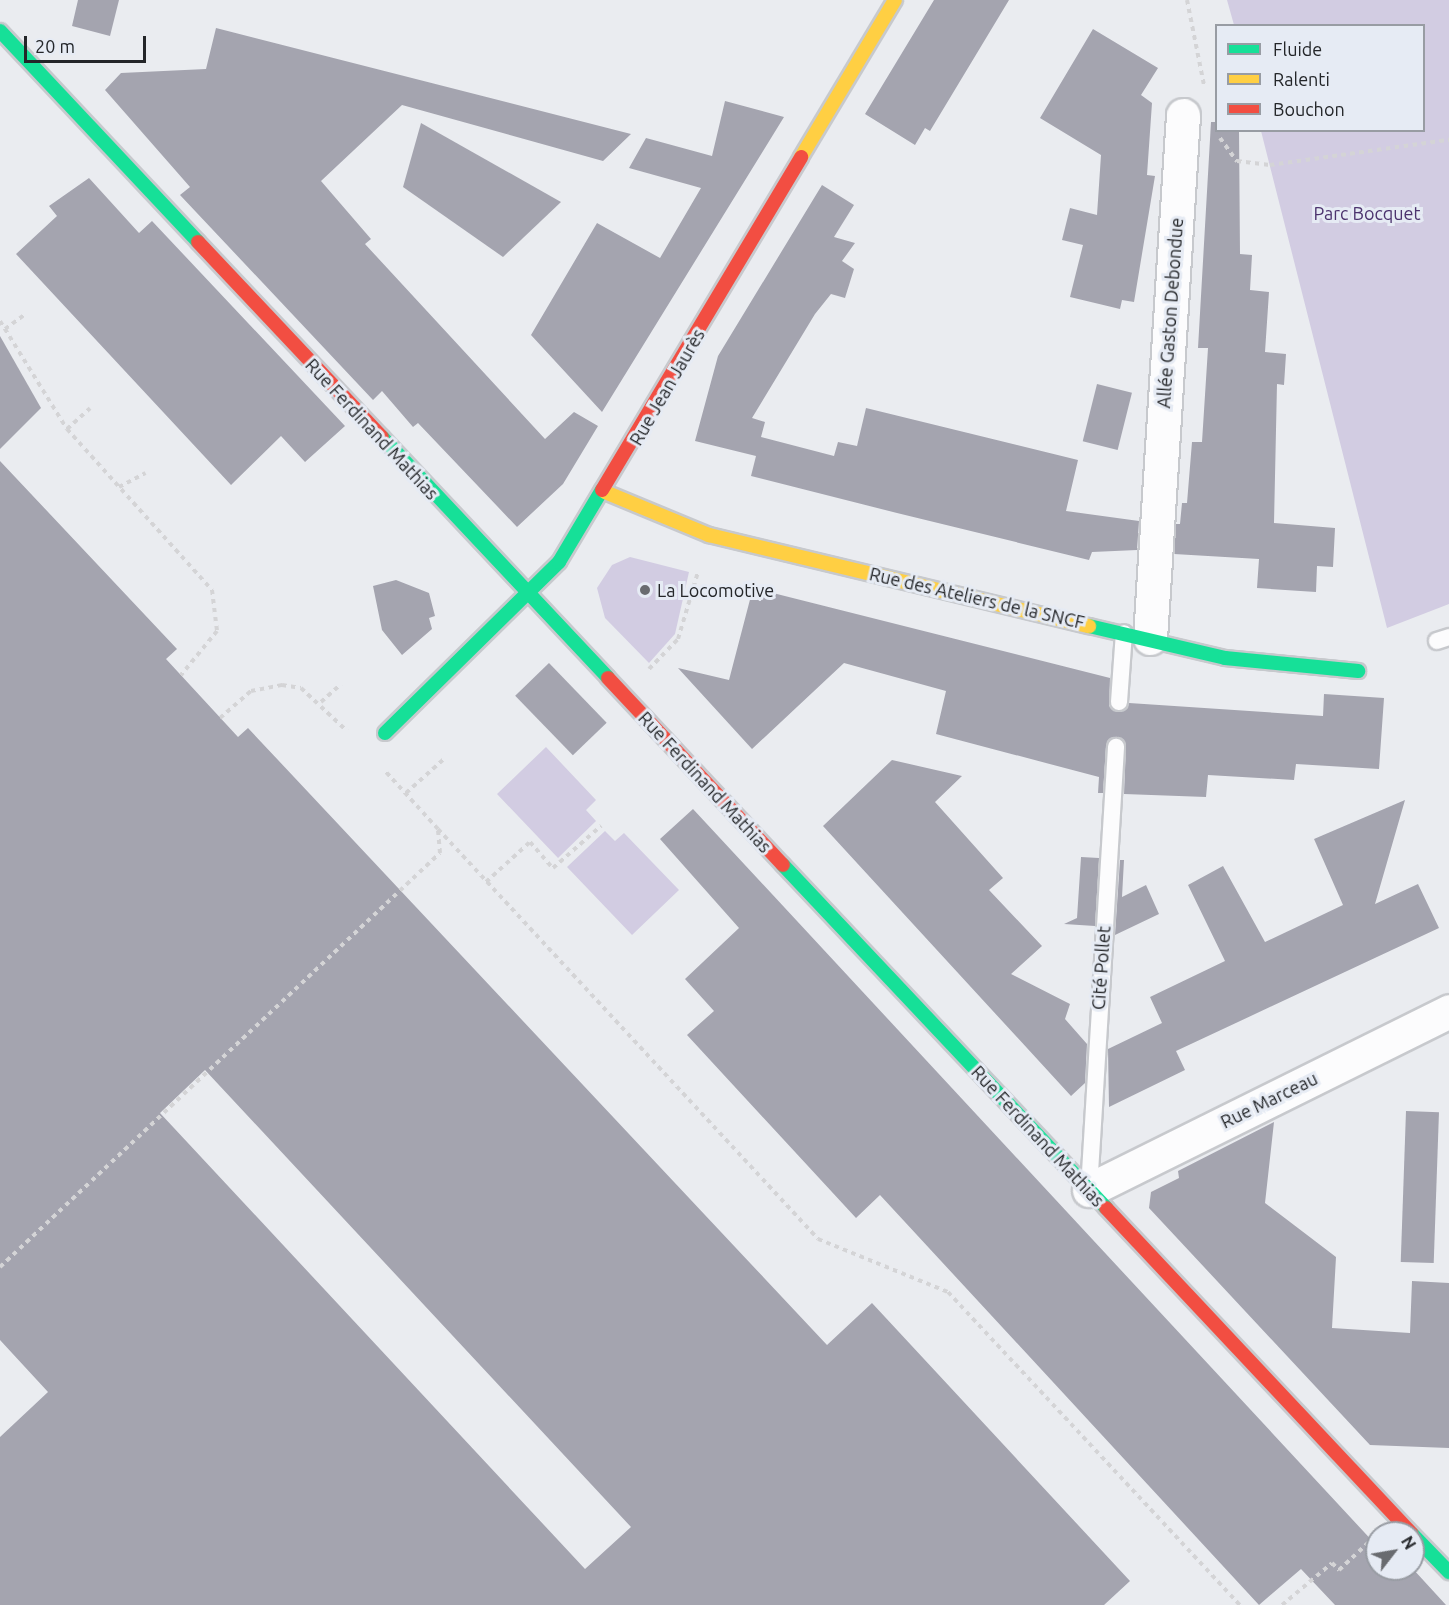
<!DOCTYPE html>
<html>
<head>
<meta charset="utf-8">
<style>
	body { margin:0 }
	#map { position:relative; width:1449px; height:1605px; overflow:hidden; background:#eaecf0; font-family:Ubuntu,sans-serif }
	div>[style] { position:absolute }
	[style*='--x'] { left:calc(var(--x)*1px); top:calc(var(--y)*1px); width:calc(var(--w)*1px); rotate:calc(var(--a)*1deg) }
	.green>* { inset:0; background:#d2cce2 }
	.building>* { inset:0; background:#a4a4af; transform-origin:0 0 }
	.path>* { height:4px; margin-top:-2px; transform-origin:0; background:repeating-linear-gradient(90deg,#d4d4d6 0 4.5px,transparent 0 9px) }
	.roads { filter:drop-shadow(2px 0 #c7c9cd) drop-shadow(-2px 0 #c7c9cd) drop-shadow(0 2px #c7c9cd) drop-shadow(0 -2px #c7c9cd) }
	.lane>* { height:16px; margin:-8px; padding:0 8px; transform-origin:8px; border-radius:8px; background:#fcfcfd }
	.street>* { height:33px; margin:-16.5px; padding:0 16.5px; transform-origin:16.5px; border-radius:16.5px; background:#fcfcfd }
	.fast>* { height:14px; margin:-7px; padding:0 7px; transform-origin:7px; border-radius:7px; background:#16e098 }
	.slow>* { height:14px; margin:-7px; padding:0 7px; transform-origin:7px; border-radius:7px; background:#ffcf43 }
	.jam>* { height:14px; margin:-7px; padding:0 7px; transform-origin:7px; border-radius:7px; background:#f24e42 }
	.dots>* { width:16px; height:16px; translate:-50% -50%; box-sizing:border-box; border:3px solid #e6ebf4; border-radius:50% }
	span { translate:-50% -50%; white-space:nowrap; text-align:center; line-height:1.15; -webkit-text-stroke:6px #e6ebf4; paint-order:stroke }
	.park-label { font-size:18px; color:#4c336e }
	.street-label { font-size:18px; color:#242629 }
	.poi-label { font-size:18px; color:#242629 }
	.left { translate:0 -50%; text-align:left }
	.legend { position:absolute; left:1215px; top:24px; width:210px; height:108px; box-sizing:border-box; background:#e6ebf4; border:2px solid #989ca3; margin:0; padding:8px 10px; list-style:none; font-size:18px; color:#242629 }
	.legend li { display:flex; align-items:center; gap:12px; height:30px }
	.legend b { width:30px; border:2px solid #989ca3 }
	.north { position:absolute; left:1365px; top:1521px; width:60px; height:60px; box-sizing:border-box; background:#e6ebf4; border:2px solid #989ca3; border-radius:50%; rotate:59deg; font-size:16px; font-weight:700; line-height:24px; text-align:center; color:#242629 }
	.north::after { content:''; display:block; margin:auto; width:21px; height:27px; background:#696b6f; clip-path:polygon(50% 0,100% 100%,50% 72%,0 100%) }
	.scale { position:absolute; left:24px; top:36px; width:122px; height:27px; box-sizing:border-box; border:3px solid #242629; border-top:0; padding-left:8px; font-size:18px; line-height:21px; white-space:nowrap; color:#242629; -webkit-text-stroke:4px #e6ebf4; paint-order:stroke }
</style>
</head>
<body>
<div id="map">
	<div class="green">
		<i style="clip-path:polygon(1227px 0,1449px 0,1449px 604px,1387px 628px,1261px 131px,1424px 130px,1424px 26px,1234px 25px)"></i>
		<i style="clip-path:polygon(630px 557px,689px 572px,675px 634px,649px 663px,605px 618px,597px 588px,612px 565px)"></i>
		<i style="clip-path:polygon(546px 747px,596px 800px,586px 810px,596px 821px,558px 858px,497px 794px)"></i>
		<i style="clip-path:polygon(605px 831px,615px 841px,624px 833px,679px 890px,632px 935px,567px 867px)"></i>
	</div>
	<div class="building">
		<i style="clip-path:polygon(78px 0,119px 0,110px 36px,72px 26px)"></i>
		<i style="clip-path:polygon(934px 0,1009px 0,930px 131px,925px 128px,915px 145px,865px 114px)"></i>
		<i style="clip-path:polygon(216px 28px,631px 134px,603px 161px,402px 105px,321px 181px,371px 239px,365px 244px,545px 439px,574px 412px,598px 426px,563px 484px,517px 527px,418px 423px,413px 427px,382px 391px,373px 400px,180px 195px,190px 187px,105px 90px,121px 73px,206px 69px)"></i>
		<i style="clip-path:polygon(1093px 29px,1158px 68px,1141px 95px,1152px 103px,1147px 175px,1155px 176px,1134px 302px,1122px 300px,1120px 309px,1070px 297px,1083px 245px,1062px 240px,1070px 208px,1097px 215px,1101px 155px,1040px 118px)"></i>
		<i style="clip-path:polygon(725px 101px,784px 117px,602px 412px,531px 335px,597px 223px,660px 258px,701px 188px,629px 168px,646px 138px,712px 156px)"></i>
		<i style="clip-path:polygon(1211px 122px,1216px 122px,1216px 130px,1239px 130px,1240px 254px,1252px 255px,1250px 290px,1269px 292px,1265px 352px,1286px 354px,1284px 385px,1277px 384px,1274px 523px,1335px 528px,1333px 567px,1317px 566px,1316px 592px,1257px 588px,1259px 559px,1174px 554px,1176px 524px,1180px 524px,1182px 503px,1187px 503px,1192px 442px,1202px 442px,1208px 348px,1198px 348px)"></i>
		<i style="clip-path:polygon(421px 123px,561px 202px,503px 257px,403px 187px)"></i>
		<i style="clip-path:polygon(89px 178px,139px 233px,152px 221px,345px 426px,305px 462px,281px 436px,231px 485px,16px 254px,57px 216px,49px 206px)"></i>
		<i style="clip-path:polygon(822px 185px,854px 205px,834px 237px,855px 243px,842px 261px,854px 269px,845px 298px,831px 294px,815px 314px,752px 418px,765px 422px,761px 437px,834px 456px,838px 442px,857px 446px,866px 408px,1078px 460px,1066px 511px,1139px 521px,1137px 550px,1092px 552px,1089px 560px,897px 513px,751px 476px,756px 456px,695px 441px,718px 356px)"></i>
		<i style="clip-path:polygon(0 336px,41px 408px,0 449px)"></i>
		<i style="left:1097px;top:384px;width:36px;height:59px;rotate:14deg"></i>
		<i style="clip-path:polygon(evenodd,0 461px,177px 649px,166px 659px,238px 737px,248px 728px,827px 1345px,872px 1303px,1130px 1581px,1104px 1605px,0 1605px,0 1437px,48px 1392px,0 1340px,0 461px,205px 1070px,631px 1527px,585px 1569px,160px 1113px,205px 1070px)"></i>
		<i style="clip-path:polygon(396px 580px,429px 593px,435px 616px,429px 618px,432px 629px,402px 655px,382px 630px,373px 586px)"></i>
		<i style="clip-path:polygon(753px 588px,1110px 678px,1109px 706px,1118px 712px,1129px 703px,1323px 716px,1324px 694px,1384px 698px,1379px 769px,1296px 764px,1294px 780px,1208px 775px,1206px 797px,1124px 794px,1126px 747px,1116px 737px,1106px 746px,1103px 793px,1098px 793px,1099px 777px,936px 734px,946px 691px,844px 663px,752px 749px,678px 668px,729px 680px)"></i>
		<i style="left:549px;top:663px;width:83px;height:47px;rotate:46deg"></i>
		<i style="clip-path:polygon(892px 760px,962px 776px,935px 802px,1003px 878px,989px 890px,1042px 946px,1011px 974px,1070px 1004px,1065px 1019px,1087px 1044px,1085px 1083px,1071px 1096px,823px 826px)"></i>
		<i style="clip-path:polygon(1405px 800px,1375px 904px,1418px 884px,1439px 928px,1176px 1051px,1185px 1070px,1109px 1107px,1108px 1049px,1162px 1023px,1150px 997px,1225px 961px,1188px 885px,1223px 866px,1265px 942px,1343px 905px,1314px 839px)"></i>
		<i style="clip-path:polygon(693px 809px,1377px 1546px,1377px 1569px,1413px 1569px,1446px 1605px,1335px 1605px,1301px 1569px,1259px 1605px,880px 1195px,856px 1218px,687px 1035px,714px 1011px,685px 979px,739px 928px,660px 839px)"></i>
		<i style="clip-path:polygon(1081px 857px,1099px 858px,1095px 926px,1064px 924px,1077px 918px)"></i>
		<i style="clip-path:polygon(1120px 860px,1124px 860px,1122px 897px,1146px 885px,1159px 914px,1115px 935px)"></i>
		<i style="left:1406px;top:1111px;width:33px;height:151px;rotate:2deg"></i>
		<i style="clip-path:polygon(1274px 1122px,1265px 1203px,1336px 1257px,1332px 1328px,1410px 1333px,1412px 1281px,1449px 1283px,1449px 1448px,1370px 1445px,1149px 1208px,1151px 1192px,1179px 1178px,1178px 1171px)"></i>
	</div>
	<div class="path">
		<i style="--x:1187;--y:0;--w:87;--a:78.7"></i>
		<i style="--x:1220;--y:138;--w:29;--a:54"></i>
		<i style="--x:1237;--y:161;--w:33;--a:7"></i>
		<i style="--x:1270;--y:165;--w:181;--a:-8"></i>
		<i style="--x:0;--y:321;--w:127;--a:58.2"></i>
		<i style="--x:67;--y:429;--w:217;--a:48"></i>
		<i style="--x:212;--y:590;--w:41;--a:83"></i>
		<i style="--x:217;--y:631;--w:57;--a:129.3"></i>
		<i style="--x:5;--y:329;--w:26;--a:-36"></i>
		<i style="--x:67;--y:429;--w:31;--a:-42"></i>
		<i style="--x:119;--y:487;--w:30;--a:-28"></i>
		<i style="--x:649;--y:669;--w:42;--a:-46"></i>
		<i style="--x:678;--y:639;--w:70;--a:-73.4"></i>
		<i style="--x:321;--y:702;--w:27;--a:-42"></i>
		<i style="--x:220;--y:718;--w:41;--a:-41.1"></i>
		<i style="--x:251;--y:691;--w:32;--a:-11"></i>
		<i style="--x:282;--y:685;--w:19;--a:9"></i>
		<i style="--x:301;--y:688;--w:63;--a:43.1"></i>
		<i style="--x:406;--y:793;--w:52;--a:-41.9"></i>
		<i style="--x:438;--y:829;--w:559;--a:47.17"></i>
		<i style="--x:818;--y:1239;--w:140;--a:22.2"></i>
		<i style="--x:948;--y:1292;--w:428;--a:47"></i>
		<i style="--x:486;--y:882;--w:59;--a:-42.3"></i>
		<i style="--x:530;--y:842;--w:35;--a:49"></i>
		<i style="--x:553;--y:868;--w:64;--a:-41.2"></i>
		<i style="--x:0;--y:1267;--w:604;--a:-43.26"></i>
		<i style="--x:440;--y:853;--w:24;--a:-95"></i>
		<i style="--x:438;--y:829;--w:79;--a:-132.4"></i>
		<i style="--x:1282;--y:1605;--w:65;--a:-40"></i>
		<i style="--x:1332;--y:1563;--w:10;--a:45"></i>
		<i style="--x:1339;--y:1570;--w:41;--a:-43"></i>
	</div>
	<div class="roads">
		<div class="lane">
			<i style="--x:1437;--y:641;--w:13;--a:-18"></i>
			<i style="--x:1119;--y:702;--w:69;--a:-85.9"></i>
			<i style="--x:1089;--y:1189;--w:443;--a:-86.5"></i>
		</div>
		<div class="street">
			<i style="--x:1150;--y:638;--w:524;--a:-86.39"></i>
			<i style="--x:1089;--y:1190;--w:402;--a:-26.4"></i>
		</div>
		<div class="fast">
			<i style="--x:0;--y:31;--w:289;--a:46.8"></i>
			<i style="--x:382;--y:437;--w:330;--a:46.8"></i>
			<i style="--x:1089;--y:626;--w:140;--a:13.2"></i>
			<i style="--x:1225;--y:658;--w:134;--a:5.6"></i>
			<i style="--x:385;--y:733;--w:244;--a:-44.5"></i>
			<i style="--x:559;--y:562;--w:84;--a:-59.2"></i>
			<i style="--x:783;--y:865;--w:471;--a:46.7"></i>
			<i style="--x:1413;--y:1535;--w:52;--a:45.8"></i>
		</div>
		<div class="slow">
			<i style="--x:801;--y:157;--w:183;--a:-59.1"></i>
			<i style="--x:605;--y:492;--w:113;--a:22.5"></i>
			<i style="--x:709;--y:535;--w:391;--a:13.5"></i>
		</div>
		<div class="jam">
			<i style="--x:198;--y:242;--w:268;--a:46.7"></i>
			<i style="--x:602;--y:490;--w:388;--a:-59.1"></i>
			<i style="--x:608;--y:678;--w:256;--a:46.9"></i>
			<i style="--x:1106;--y:1208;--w:446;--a:46.8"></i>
		</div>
	</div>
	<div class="dots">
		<i style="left:645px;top:590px;background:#696b6f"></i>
	</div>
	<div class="park-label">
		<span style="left:1367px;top:213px">Parc Bocquet</span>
	</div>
	<div class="street-label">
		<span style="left:1170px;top:313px;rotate:-86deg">Allée Gaston Debondue</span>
		<span style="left:667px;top:387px;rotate:-60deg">Rue Jean Jaurès</span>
		<span style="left:372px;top:429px;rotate:47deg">Rue Ferdinand Mathias</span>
		<span style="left:977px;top:598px;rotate:13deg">Rue des Ateliers de la SNCF</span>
		<span style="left:705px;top:782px;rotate:47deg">Rue Ferdinand Mathias</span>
		<span style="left:1101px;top:968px;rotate:-86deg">Cité Pollet</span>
		<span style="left:1269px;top:1100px;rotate:-26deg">Rue Marceau</span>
		<span style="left:1038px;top:1136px;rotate:47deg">Rue Ferdinand Mathias</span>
	</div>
	<div class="poi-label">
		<span class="left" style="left:657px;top:590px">La Locomotive</span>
	</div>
	<ul class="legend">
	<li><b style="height:8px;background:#16e098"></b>Fluide</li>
	<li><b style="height:8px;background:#ffcf43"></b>Ralenti</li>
	<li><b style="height:8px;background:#f24e42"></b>Bouchon</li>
	</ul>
	<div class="north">N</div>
	<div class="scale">20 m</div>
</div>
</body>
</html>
